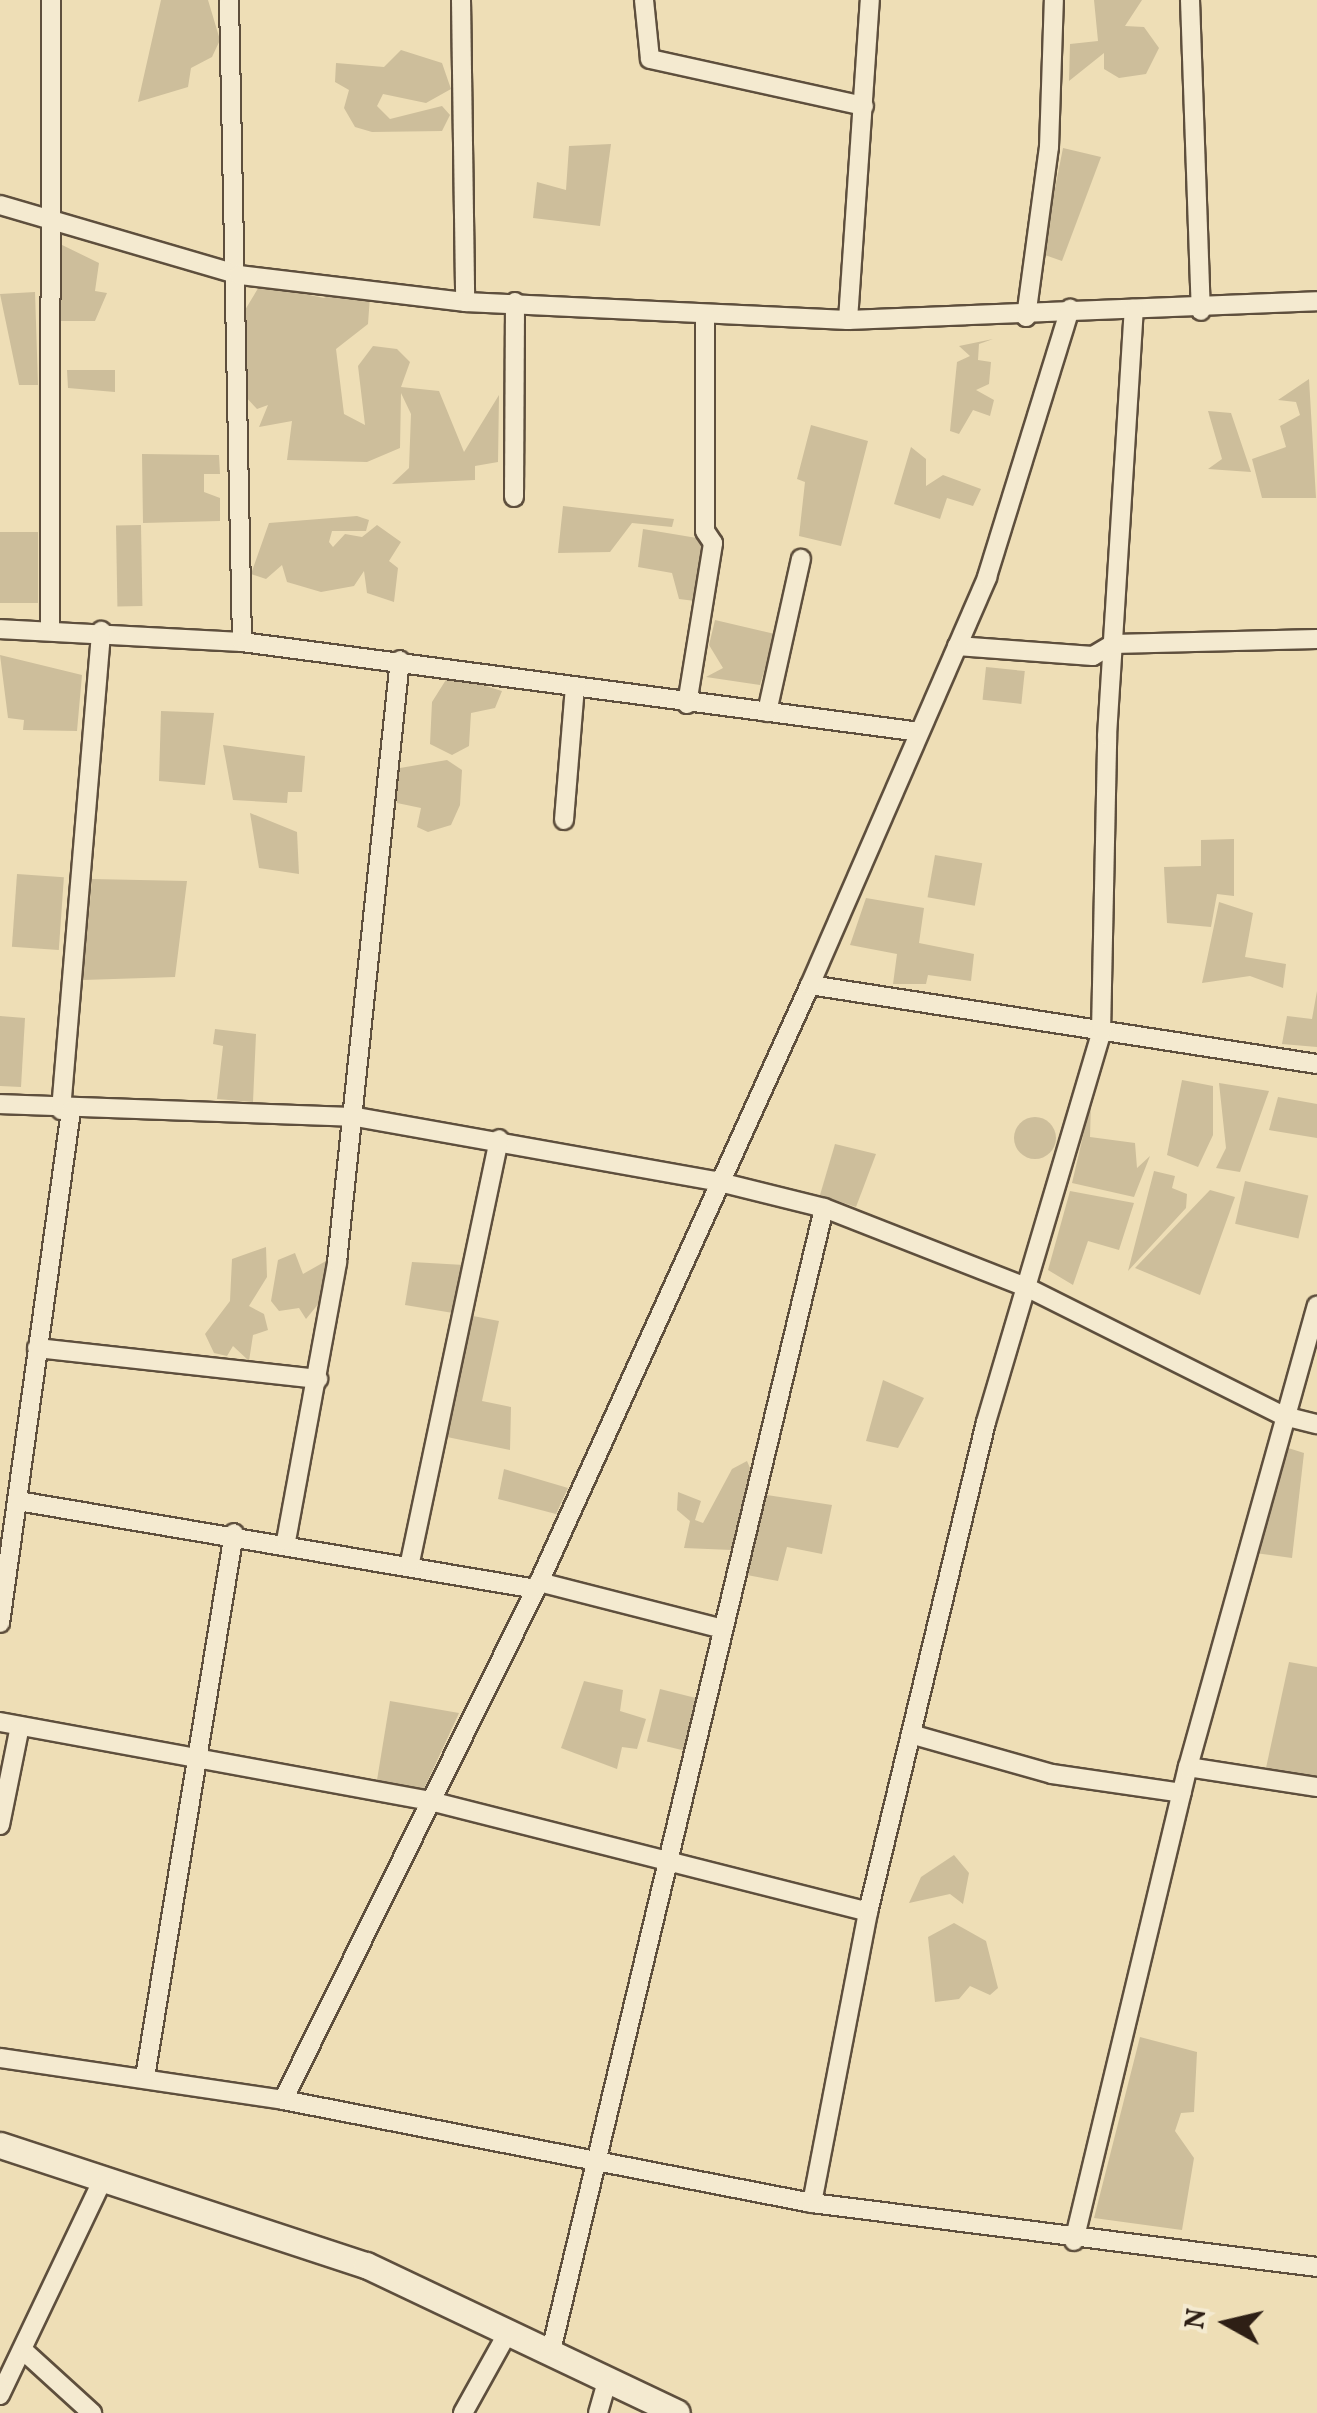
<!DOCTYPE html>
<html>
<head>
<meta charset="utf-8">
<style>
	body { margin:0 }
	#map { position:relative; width:1317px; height:2413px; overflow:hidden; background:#eedeb6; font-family:Vollkorn,serif }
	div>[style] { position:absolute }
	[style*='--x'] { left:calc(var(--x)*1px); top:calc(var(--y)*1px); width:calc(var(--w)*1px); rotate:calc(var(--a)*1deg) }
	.green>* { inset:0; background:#cdbe9b; transform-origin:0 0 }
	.round { border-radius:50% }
	.roads { filter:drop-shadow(2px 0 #5e4f3d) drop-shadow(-2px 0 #5e4f3d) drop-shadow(0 2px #5e4f3d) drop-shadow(0 -2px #5e4f3d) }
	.street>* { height:18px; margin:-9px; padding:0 9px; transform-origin:9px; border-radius:9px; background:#f4ead0 }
	.secondary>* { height:25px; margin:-12.5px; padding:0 12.5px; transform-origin:12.5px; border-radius:12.5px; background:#f4ead0 }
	span { translate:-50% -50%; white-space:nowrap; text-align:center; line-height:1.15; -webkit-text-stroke:8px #f4ead0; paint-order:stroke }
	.north { position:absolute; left:1177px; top:2273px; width:100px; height:100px; -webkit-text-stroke:8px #f4ead0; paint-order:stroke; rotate:278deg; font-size:28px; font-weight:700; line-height:40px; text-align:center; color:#2e1f15 }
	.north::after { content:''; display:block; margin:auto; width:35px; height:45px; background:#2e1f15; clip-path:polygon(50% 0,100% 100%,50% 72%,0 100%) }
</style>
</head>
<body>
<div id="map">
	<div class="green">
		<i style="clip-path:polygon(161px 0,208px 0,220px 40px,212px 57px,191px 68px,188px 87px,138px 102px)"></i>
		<i style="clip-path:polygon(1094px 0,1142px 0,1125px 26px,1144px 27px,1159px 48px,1146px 74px,1119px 78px,1104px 69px,1104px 53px,1069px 81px,1070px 44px,1098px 41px)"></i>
		<i style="clip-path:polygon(401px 50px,442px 63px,451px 89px,426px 103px,383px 94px,377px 106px,390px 119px,442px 106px,450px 115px,442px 131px,372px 132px,355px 127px,344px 108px,349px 90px,335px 82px,336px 63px,384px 67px)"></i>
		<i style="clip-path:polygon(611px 144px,600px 226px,533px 218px,537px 182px,566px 190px,569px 146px)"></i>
		<i style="clip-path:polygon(1063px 148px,1101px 157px,1062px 261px,1042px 254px)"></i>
		<i style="clip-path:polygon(58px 243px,99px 263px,95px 291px,107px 293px,95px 321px,59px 321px)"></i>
		<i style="clip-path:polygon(260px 285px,324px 298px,341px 290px,370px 296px,368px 324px,336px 349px,344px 414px,365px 425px,358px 366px,373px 346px,397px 349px,410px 362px,401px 387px,439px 391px,464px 452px,499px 395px,498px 462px,475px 466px,475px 480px,392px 484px,409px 468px,411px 414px,401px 393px,400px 448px,367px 462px,287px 460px,292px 421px,259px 427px,268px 405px,257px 409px,245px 396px,242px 315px)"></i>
		<i style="clip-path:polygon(35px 292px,38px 385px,19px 385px,0 294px)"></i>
		<i style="clip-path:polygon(993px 339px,979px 344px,978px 360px,991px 362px,989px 384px,976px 390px,994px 400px,990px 416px,973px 410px,959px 434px,950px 431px,957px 362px,970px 356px,959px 346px)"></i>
		<i style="clip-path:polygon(67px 370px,115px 370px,115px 392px,68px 388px)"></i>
		<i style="clip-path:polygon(1309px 379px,1316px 498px,1262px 498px,1252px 459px,1286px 447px,1280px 426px,1300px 415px,1296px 402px,1278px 400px)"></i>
		<i style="clip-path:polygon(1208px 411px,1231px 413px,1251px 472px,1208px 469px,1222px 459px)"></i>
		<i style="clip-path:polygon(811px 425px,868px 441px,841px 546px,799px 536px,805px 482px,797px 479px)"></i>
		<i style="clip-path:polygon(911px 447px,926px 459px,926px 486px,943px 475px,981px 489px,973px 506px,947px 498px,940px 519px,894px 504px)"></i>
		<i style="clip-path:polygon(142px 454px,219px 455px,220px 474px,204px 474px,204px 492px,220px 498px,220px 521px,143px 523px)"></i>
		<i style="clip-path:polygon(563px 506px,674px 519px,672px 527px,632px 523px,610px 552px,558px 553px)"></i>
		<i style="clip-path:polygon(357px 516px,369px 520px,366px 531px,332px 531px,329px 542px,333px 547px,345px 534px,362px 537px,377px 525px,401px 542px,389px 561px,398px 568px,394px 602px,367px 593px,364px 571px,354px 586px,321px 592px,287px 582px,282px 565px,266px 579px,251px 574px,269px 523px)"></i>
		<i style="left:141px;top:525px;width:81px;height:25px;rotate:89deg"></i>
		<i style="clip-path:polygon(643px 529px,703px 539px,695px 601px,679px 599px,672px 573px,638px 567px)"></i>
		<i style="left:0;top:532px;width:38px;height:71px"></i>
		<i style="clip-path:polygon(715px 620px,775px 634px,760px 685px,706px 677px,723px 668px,709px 645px)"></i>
		<i style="clip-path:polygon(0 655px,82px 675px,77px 731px,23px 730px,24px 720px,8px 718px)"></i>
		<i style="left:986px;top:667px;width:39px;height:33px;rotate:6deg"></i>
		<i style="clip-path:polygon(449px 675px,502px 691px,495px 708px,471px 713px,469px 746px,452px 755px,430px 744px,432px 702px)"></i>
		<i style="clip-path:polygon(161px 711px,214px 713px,205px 785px,159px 781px)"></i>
		<i style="clip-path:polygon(223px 745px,305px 756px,302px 792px,288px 792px,287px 803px,233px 800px)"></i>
		<i style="clip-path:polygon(447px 760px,462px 770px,460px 805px,451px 825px,428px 832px,417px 827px,421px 808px,397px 803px,395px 780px,400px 768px)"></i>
		<i style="clip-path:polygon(250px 813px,297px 832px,299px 874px,259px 868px)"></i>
		<i style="clip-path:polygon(1234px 839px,1234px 896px,1217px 894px,1211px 927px,1167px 923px,1164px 867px,1201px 866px,1201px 840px)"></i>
		<i style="left:935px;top:855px;width:48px;height:43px;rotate:10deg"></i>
		<i style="left:17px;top:874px;width:47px;height:73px;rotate:4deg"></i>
		<i style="clip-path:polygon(92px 879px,187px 881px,175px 977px,83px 980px)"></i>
		<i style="clip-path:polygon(866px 898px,924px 908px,919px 943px,974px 954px,971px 981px,928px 975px,926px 984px,893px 984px,897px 954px,850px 945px)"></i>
		<i style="clip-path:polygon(1219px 902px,1253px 913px,1245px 957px,1286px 964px,1283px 988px,1250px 976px,1202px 983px)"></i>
		<i style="clip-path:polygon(1317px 991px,1317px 1047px,1282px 1044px,1287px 1016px,1312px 1019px)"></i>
		<i style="clip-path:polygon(0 1016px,25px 1018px,21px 1087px,0 1086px)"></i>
		<i style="clip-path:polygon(215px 1029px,256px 1034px,253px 1102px,217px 1099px,223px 1046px,213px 1044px)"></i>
		<i style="clip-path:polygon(1182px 1080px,1213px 1086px,1213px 1135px,1198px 1167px,1167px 1155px)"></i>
		<i style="clip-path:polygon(1219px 1083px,1269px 1091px,1240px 1172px,1216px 1168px,1226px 1148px)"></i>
		<i style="clip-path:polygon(1278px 1097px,1317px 1104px,1317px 1138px,1269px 1130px)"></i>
		<i style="clip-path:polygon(1091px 1102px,1090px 1137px,1135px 1143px,1137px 1168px,1150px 1156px,1134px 1197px,1072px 1183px)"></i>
		<i class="round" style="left:1014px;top:1117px;width:42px;height:42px"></i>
		<i style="clip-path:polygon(835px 1144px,876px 1154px,856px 1207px,820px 1195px)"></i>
		<i style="clip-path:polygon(1154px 1171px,1175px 1176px,1172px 1188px,1187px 1194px,1186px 1208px,1128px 1271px)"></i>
		<i style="left:1245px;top:1181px;width:65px;height:44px;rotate:13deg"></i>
		<i style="clip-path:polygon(1210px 1190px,1235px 1197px,1200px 1295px,1135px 1268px)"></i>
		<i style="clip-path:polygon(1070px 1191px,1134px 1203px,1119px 1250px,1088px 1241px,1073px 1285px,1048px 1270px)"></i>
		<i style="clip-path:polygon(266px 1247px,267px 1277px,249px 1306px,264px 1314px,268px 1330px,253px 1335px,249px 1361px,233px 1346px,227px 1356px,214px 1353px,205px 1334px,230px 1301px,232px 1259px)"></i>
		<i style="clip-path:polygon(295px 1253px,303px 1274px,333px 1257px,324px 1297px,306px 1319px,299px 1308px,279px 1311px,271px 1301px,278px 1260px)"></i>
		<i style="clip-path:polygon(412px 1262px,464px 1265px,453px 1313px,405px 1305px)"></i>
		<i style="clip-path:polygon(473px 1316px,499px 1321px,482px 1401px,511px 1407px,510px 1450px,447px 1437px)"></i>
		<i style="clip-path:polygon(883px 1380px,924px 1398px,898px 1448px,866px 1441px)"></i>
		<i style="clip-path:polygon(1285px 1447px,1304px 1453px,1292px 1558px,1255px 1553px)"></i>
		<i style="clip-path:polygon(747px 1461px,761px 1494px,832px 1505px,822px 1554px,787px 1547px,778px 1581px,747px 1575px,758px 1509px,743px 1518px,732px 1550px,684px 1548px,690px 1521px,677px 1510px,678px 1492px,701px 1501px,695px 1520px,703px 1523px,732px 1469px)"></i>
		<i style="clip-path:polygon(504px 1469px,568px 1488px,556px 1514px,498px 1499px)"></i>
		<i style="clip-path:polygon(1289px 1662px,1317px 1667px,1317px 1779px,1266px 1768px)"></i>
		<i style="clip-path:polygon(584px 1681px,623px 1690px,620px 1711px,646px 1719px,637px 1749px,622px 1747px,617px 1769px,561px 1748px)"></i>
		<i style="left:660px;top:1689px;width:38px;height:54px;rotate:14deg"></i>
		<i style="clip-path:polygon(390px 1701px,459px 1713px,424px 1789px,377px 1780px)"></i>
		<i style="clip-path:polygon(954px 1855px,969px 1873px,963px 1904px,950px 1894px,909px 1903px,921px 1877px)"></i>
		<i style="clip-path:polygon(954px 1923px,986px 1941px,998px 1988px,990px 1995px,970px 1986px,959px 1999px,935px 2002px,928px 1937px)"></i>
		<i style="clip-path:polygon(1140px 2037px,1197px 2052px,1194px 2112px,1181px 2113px,1175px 2131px,1194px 2158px,1182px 2230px,1094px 2218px)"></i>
	</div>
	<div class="roads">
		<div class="street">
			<i style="--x:229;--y:0;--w:642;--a:88.84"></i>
			<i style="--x:461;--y:0;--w:302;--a:89.2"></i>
			<i style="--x:644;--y:0;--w:59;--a:84.2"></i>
			<i style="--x:650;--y:59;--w:219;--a:12.4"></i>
			<i style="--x:1190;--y:0;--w:311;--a:88"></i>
			<i style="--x:0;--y:205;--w:249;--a:16.3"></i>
			<i style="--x:239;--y:275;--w:228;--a:6.8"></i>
			<i style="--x:465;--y:302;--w:383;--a:2.7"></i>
			<i style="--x:848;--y:320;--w:469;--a:-2.3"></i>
			<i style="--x:1026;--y:317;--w:172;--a:-82.3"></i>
			<i style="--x:1049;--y:147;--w:147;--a:-88.1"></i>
			<i style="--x:848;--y:320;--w:321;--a:-86.1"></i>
			<i style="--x:514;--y:497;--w:195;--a:-89.7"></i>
			<i style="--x:0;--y:629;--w:242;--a:3.1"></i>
			<i style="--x:242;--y:642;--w:677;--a:7.56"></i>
			<i style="--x:50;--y:629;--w:629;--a:-89.91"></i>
			<i style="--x:957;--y:646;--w:136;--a:4.2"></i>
			<i style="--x:1093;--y:656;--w:23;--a:-31"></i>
			<i style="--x:1113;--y:644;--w:204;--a:-1.4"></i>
			<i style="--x:687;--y:704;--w:163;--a:-80.8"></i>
			<i style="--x:713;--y:543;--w:14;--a:-124"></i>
			<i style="--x:705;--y:531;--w:217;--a:-90"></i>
			<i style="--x:767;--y:712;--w:157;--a:-77.5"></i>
			<i style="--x:564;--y:820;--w:134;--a:-85.3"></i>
			<i style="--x:810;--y:985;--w:513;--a:8.86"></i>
			<i style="--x:0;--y:1104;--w:356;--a:2.1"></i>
			<i style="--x:356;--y:1117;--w:365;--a:10.1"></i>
			<i style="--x:715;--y:1181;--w:112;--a:13.9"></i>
			<i style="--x:824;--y:1208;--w:219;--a:21.4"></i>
			<i style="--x:1028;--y:1288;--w:286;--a:26.6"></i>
			<i style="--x:1284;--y:1416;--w:34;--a:14"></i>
			<i style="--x:61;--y:1110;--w:481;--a:-85.2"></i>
			<i style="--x:37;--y:1348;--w:283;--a:6.3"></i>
			<i style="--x:18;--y:1501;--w:525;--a:9.64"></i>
			<i style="--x:286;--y:1541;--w:284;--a:-79.6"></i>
			<i style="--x:337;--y:1262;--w:605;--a:-84.03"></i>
			<i style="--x:410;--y:1562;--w:432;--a:-78.1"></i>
			<i style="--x:539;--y:1582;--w:187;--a:14.3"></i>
			<i style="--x:0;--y:1623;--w:517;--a:-82.11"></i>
			<i style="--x:0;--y:1722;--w:437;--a:10.4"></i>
			<i style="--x:430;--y:1801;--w:452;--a:14.2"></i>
			<i style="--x:914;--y:1735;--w:143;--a:15.8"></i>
			<i style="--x:1052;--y:1774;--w:131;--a:8.3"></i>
			<i style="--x:1188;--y:1767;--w:131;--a:8.8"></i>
			<i style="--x:0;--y:1825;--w:101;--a:-78.6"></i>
			<i style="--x:0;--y:2058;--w:286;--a:8.4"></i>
			<i style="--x:283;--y:2100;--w:539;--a:11.02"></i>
			<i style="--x:812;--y:2203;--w:509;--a:7.22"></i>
			<i style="--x:145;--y:2077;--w:551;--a:-80.71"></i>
			<i style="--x:283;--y:2100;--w:570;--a:-63.66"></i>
			<i style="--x:536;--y:1589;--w:663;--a:-65.6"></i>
			<i style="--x:810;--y:985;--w:445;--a:-66.5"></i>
			<i style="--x:987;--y:577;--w:281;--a:-72.8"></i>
			<i style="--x:812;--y:2203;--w:296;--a:-79.1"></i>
			<i style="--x:868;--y:1912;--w:504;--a:-76.46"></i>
			<i style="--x:986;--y:1422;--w:406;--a:-73.5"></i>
			<i style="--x:1101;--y:1033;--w:297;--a:-88.8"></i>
			<i style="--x:1107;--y:736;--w:428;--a:-86.4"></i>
			<i style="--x:1074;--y:2241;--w:488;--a:-76.5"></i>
			<i style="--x:1188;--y:1767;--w:479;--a:-74.4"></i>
			<i style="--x:25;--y:2352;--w:91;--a:42.3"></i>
			<i style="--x:550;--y:2355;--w:1179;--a:-76.56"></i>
			<i style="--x:0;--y:2395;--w:239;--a:-64.5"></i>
			<i style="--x:463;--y:2413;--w:90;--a:-60.9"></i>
			<i style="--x:598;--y:2413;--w:33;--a:-74"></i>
		</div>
		<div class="secondary">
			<i style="--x:0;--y:2145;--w:385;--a:18.2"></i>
			<i style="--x:366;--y:2265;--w:344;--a:25.4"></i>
		</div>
	</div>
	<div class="north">N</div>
</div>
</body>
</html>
